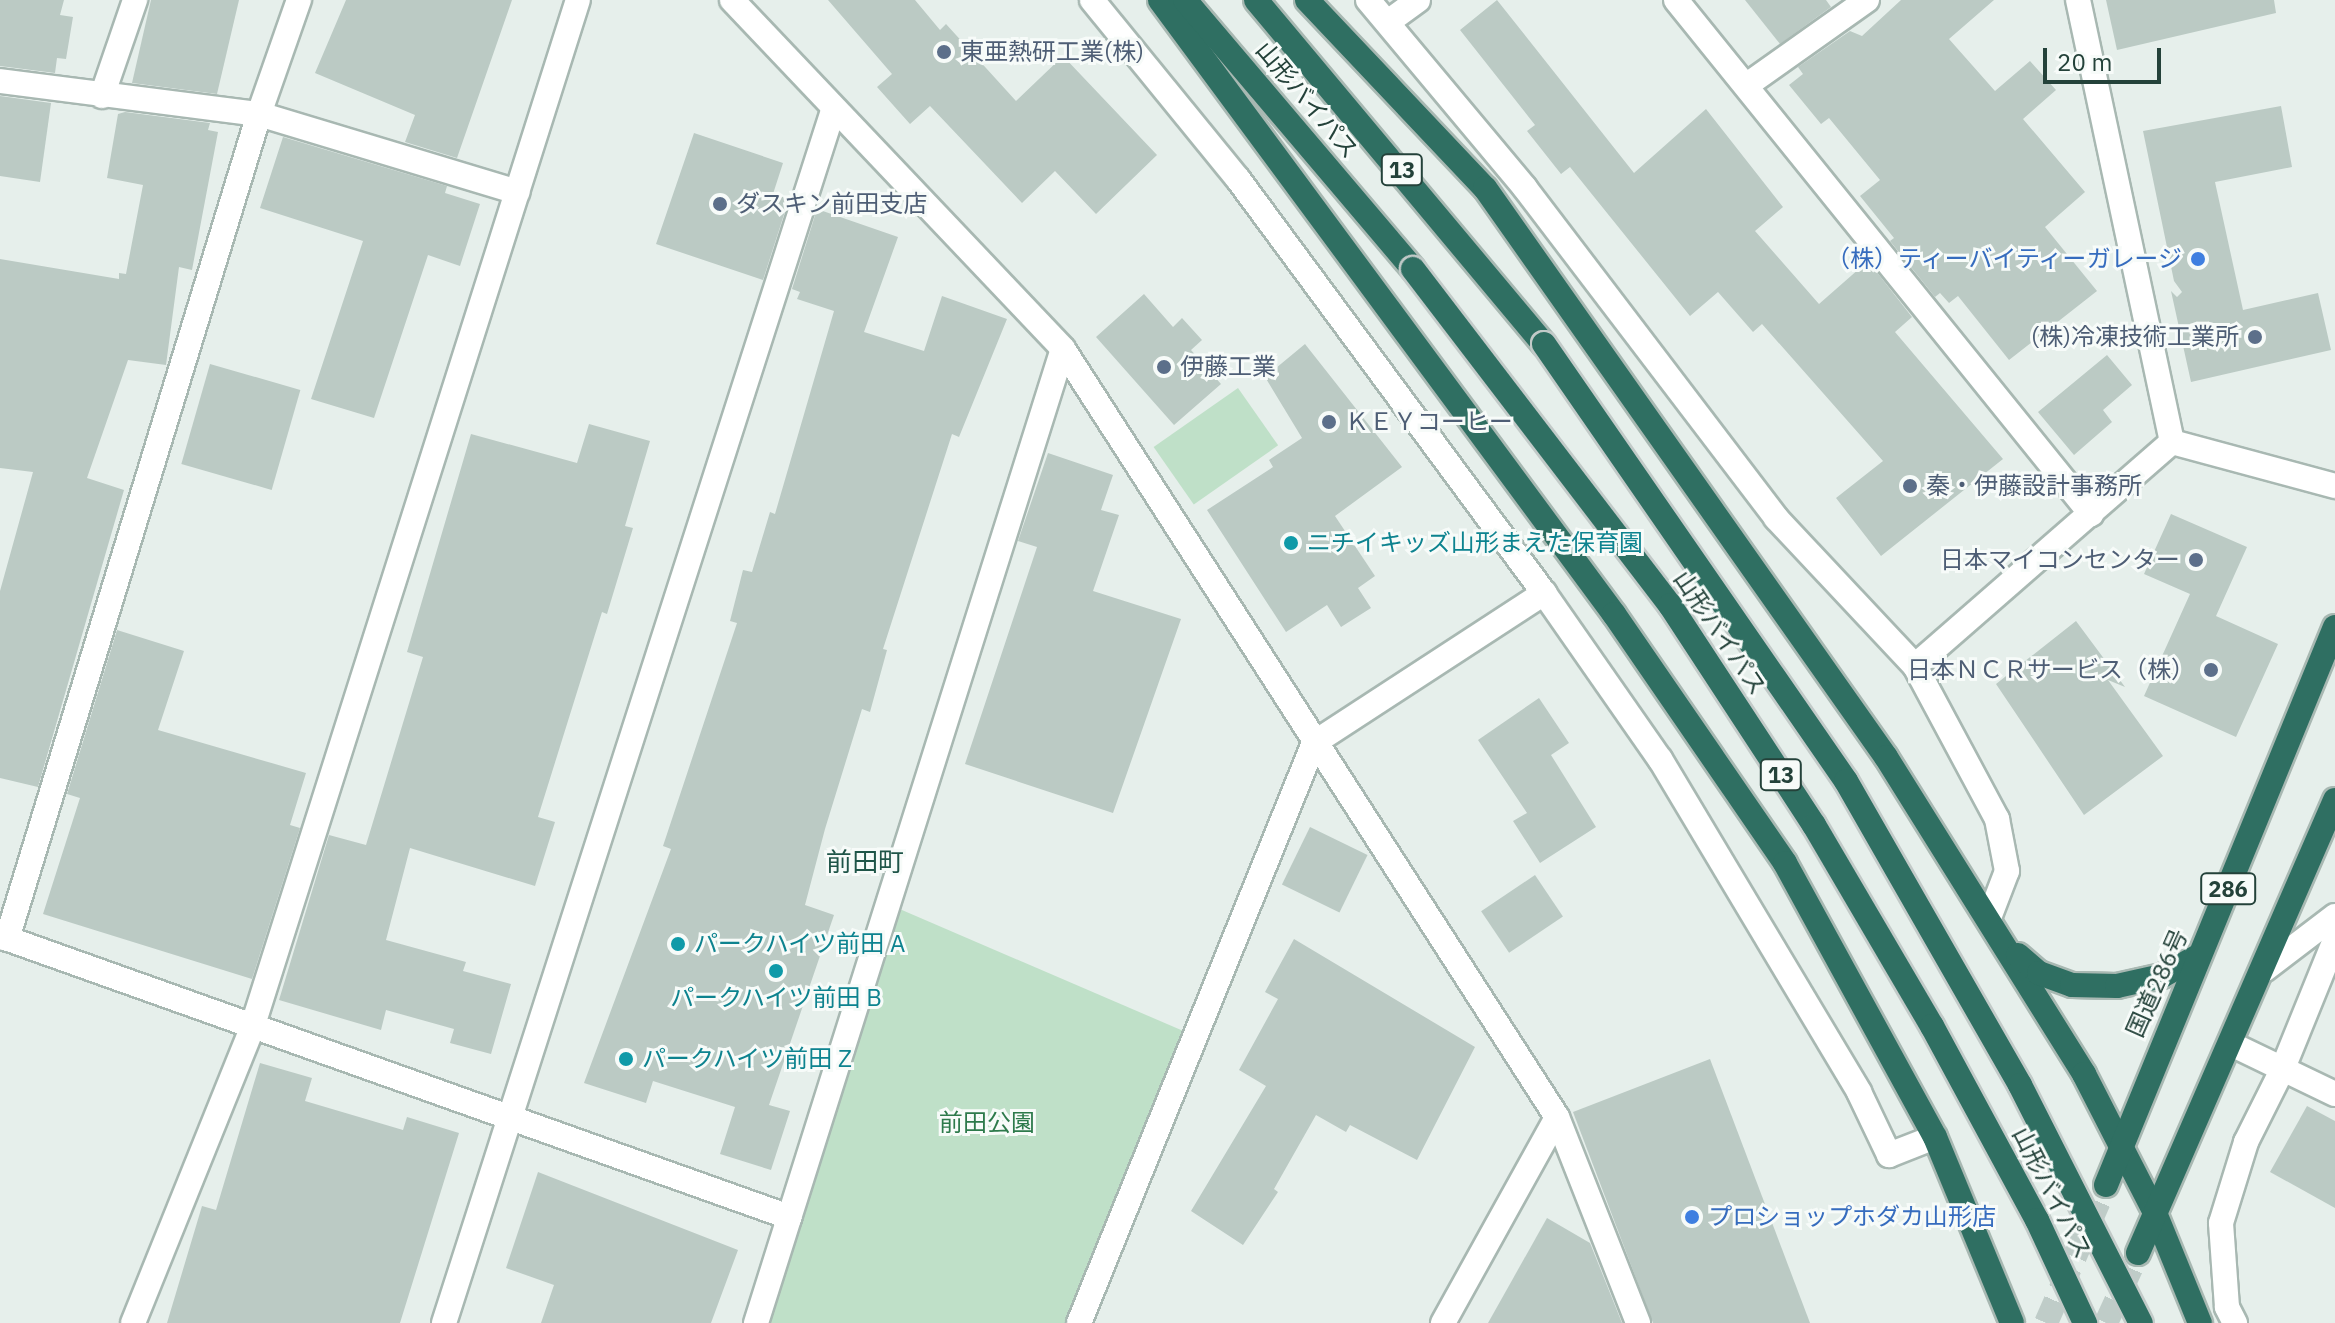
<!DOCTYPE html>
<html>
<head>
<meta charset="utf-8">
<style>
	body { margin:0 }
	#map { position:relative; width:2335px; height:1323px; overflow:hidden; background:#e6efeb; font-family:"IBM Plex Sans","Noto Sans JP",sans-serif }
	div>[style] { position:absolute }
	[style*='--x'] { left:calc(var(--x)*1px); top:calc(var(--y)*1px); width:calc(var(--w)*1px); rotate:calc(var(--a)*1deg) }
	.green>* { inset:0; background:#bfe0c8; transform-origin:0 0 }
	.building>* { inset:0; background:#bbcac4; transform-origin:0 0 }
	.highway-tunnel>* { height:24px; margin-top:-12px; transform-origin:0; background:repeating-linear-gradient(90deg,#bfccc8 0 24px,transparent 0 36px) }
	.roads { filter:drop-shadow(2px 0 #a8b8b2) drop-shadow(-2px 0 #a8b8b2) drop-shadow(0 2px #a8b8b2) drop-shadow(0 -2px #a8b8b2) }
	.minor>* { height:24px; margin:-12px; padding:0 12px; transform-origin:12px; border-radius:12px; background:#fff }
	.highway>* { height:24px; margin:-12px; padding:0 12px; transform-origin:12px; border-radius:12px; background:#2f6f62 }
	.bridges { filter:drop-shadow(2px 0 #c2cac8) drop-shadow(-2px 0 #c2cac8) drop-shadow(0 2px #c2cac8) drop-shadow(0 -2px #c2cac8) }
	.highway-bridge>* { height:24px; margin:-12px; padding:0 12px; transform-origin:12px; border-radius:12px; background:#2f6f62 }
	.dots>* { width:22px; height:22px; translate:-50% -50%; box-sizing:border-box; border:4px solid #f7fbf9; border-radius:50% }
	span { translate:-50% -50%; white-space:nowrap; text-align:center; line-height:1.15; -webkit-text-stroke:6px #f7fbf9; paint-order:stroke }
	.shield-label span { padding:2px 6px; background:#f7fbf9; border:2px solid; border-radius:6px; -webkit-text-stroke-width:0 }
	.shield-label { font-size:22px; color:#24423a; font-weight:700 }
	.service-label { font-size:24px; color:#4e5e75 }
	.left { translate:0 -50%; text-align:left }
	.right { translate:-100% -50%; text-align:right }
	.street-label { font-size:24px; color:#24423a }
	.shop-label { font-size:24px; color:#366cbe }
	.culture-label { font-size:24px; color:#0d838f }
	.park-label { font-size:24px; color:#2d7a4b }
	.neighbourhood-label { font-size:26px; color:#1f5548 }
	.scale { position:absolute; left:2043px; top:48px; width:118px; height:36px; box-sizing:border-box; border:4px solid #24423a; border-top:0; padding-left:10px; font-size:24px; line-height:28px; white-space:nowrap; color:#24423a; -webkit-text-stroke:6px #f7fbf9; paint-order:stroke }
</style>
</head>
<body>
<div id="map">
	<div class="green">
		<i style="left:1238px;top:388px;width:70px;height:103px;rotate:55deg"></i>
		<i style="clip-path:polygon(888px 904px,1195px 1036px,1079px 1323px,757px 1323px)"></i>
	</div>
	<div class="building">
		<i style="clip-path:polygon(0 0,64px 0,60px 15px,73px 17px,66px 59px,57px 58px,55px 73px,0 66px)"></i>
		<i style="clip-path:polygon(151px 0,239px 0,217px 94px,132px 83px)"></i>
		<i style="clip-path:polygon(346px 0,512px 0,457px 158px,405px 142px,415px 115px,315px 73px)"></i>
		<i style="clip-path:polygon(828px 0,915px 0,940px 30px,946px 24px,1016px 101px,1063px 56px,1157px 155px,1096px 214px,1055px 171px,1022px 203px,930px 106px,910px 124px,877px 87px,892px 74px)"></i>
		<i style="clip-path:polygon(1497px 0,1634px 173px,1706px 109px,1783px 207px,1755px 231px,1819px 304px,1868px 261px,1912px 317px,1895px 332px,2003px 459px,1881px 556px,1836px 498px,1883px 461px,1762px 324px,1753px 332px,1718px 292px,1690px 316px,1570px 167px,1561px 174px,1527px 131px,1535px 125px,1460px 30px)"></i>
		<i style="clip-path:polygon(1745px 0,1826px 0,1831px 7px,1780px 44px)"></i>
		<i style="clip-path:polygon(1901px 0,1994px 0,1949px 39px,1995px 91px,2030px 61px,2056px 90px,2023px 119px,2085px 192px,2045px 227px,2097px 291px,2009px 360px,1958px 296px,1949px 303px,1940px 293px,1935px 297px,1890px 241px,1894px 238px,1860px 196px,1880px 180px,1829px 118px,1821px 124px,1789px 85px,1803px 74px,1798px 67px,1850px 31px,1862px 36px)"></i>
		<i style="clip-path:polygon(2106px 0,2274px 0,2276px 13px,2117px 50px)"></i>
		<i style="clip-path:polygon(0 96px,51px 103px,40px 182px,0 176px)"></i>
		<i style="clip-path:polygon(2281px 106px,2292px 167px,2215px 182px,2243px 310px,2318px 293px,2331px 350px,2191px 382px,2171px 291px,2177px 297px,2182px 292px,2174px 281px,2143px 131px)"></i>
		<i style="clip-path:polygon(125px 112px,210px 123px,208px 130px,218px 132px,192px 270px,179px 267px,166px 365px,128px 360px,87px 478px,124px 490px,38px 787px,0 778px,0 591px,33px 472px,0 468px,0 259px,119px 279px,119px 273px,126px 274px,143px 185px,107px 178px,118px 114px)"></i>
		<i style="clip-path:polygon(694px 133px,783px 163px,773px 194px,789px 199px,763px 280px,656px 244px)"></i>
		<i style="clip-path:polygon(283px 137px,447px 186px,445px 193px,480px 204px,460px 266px,428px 255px,374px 418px,311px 399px,363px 241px,260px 208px)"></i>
		<i style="clip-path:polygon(817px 209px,898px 237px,864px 332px,924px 351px,942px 296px,1007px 319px,959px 437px,952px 434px,883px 649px,887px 650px,870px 712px,862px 709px,825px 829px,805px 905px,834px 915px,769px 1105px,790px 1111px,771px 1170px,720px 1154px,735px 1107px,653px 1081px,646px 1103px,584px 1083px,671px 849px,663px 846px,737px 623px,730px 621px,743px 570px,752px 572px,770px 512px,775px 514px,834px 311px,797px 299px,800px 292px,792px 289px)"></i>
		<i style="clip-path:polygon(1144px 294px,1173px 327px,1182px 318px,1202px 340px,1191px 350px,1221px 384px,1174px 425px,1096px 337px)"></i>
		<i style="clip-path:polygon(1305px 344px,1402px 467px,1335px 516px,1375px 576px,1358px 588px,1371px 608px,1341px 627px,1327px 605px,1286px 632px,1207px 510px,1273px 467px,1269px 460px,1302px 438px,1265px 377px)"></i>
		<i style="clip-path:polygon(2107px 355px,2132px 385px,2103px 410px,2112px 422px,2074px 455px,2038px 412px)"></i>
		<i style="left:210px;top:364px;width:94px;height:104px;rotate:16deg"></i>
		<i style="clip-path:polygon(589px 424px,650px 441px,625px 526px,633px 528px,607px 614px,602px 612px,538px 817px,555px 822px,535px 886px,410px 848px,386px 940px,466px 962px,463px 971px,511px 984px,491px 1054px,450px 1043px,454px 1029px,386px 1010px,381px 1030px,279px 1000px,329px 835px,366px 845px,423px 657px,407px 652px,471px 434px,577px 463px)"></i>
		<i style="clip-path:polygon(1048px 453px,1113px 475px,1101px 510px,1119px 515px,1093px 591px,1181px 619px,1113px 813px,965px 764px,1037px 547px,1018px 541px)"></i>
		<i style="clip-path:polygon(2171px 514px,2247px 547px,2216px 616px,2278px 644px,2236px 737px,2144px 696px,2190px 594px,2144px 574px)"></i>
		<i style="clip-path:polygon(2076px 621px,2125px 687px,2108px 680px,2163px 756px,2084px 815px,1996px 684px)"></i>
		<i style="clip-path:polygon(117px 630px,184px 651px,158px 730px,306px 773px,290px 825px,300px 828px,252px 979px,43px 914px,80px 798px,67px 794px)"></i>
		<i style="clip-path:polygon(1539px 698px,1569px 743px,1551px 755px,1596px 827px,1540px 863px,1513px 821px,1527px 813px,1478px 740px)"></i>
		<i style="left:1310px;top:827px;width:64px;height:64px;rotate:26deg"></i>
		<i style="left:1535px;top:875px;width:50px;height:65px;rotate:56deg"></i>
		<i style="clip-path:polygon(1294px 939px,1475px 1047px,1417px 1160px,1350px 1125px,1346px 1132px,1316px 1115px,1274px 1189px,1278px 1192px,1243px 1245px,1191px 1211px,1266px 1086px,1239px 1070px,1278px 999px,1265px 992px)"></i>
		<i style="clip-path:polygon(1710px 1059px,1810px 1323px,1653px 1323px,1573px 1112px)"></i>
		<i style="clip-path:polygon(260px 1063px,312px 1078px,305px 1101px,403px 1130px,407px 1117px,459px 1133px,400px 1323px,167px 1323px,202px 1206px,216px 1210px)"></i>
		<i style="clip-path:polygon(2307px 1106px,2335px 1121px,2335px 1208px,2270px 1172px)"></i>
		<i style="clip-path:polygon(538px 1172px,738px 1250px,711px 1323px,541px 1323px,554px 1285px,506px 1268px)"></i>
		<i style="clip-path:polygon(1547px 1218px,1590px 1243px,1622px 1323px,1488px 1323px)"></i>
	</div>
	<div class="highway-tunnel">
		<i style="--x:2046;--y:1323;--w:150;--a:-66.5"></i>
		<i style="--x:2106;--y:1323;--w:77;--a:-65.4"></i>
	</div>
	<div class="roads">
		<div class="minor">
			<i style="--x:732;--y:0;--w:481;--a:46.5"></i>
			<i style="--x:1063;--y:349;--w:913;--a:57.25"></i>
			<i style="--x:1557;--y:1117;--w:221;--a:68.5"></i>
			<i style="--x:1092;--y:0;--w:231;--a:50.8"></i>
			<i style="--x:1238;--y:179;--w:515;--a:53.53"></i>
			<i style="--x:1544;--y:593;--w:203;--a:55.1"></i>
			<i style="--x:1660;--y:759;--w:388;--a:59.1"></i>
			<i style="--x:1859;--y:1092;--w:70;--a:64.5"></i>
			<i style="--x:1889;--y:1155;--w:49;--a:-21.4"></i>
			<i style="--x:1368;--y:0;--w:245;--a:50.1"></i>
			<i style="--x:1525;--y:188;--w:415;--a:52.7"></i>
			<i style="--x:1776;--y:518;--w:203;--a:46.8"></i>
			<i style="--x:1915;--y:666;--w:174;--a:61.8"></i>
			<i style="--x:1997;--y:819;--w:53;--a:79.1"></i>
			<i style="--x:2007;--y:871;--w:50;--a:111"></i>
			<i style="--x:1676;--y:0;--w:661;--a:51.08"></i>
			<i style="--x:1388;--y:22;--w:37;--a:-36"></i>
			<i style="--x:0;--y:81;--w:261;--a:7.3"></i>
			<i style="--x:259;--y:114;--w:270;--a:16.8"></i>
			<i style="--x:1747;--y:85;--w:147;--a:-35.3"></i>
			<i style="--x:102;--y:96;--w:102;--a:-71"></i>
			<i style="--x:2172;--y:442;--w:169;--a:15.1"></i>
			<i style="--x:1915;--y:666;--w:341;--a:-41.1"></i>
			<i style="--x:2172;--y:442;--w:452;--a:-102"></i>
			<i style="--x:0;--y:936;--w:838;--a:19.6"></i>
			<i style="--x:7;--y:939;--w:863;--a:-73.01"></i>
			<i style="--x:259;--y:114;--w:121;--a:-70.7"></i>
			<i style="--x:2264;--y:970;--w:89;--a:-37.3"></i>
			<i style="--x:2231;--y:1044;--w:115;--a:25.7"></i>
			<i style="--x:133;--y:1323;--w:318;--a:-68"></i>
			<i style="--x:252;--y:1028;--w:1078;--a:-72.41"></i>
			<i style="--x:444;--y:1323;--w:1273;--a:-72.21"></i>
			<i style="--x:756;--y:1323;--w:1021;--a:-72.51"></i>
			<i style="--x:1079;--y:1323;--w:626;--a:-67.94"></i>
			<i style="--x:1314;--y:743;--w:275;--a:-33.1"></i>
			<i style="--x:1443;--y:1323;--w:235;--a:-61"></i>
			<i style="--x:2235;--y:1323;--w:18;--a:-117"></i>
			<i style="--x:2227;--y:1307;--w:84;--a:-94.1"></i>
			<i style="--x:2221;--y:1223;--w:85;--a:-72.8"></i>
			<i style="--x:2246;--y:1142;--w:83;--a:-63.4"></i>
			<i style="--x:2283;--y:1068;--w:138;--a:-67.9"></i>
		</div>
		<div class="highway">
			<i style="--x:1160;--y:0;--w:764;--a:53.52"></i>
			<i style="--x:1614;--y:614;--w:302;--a:55.5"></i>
			<i style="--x:1785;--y:863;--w:312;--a:61.3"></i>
			<i style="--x:1935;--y:1137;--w:201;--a:67.5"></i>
			<i style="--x:1185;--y:0;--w:353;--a:49.7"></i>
			<i style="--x:1256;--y:0;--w:449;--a:50.1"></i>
			<i style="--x:1307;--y:0;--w:259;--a:46.6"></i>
			<i style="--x:1485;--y:188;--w:696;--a:54.83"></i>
			<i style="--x:1886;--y:757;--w:374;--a:58"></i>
			<i style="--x:2084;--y:1074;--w:156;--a:62.9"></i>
			<i style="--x:2155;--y:1213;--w:119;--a:67.8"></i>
			<i style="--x:2018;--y:955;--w:28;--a:41"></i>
			<i style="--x:2039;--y:973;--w:35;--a:20"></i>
			<i style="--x:2072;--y:985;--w:45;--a:1.3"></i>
			<i style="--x:2117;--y:986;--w:46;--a:-12.5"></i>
			<i style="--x:2162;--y:976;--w:43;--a:-28.9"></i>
			<i style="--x:2106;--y:1185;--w:603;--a:-67.69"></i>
			<i style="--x:2138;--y:1253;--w:494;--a:-66.5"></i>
		</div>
	</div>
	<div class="bridges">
		<div class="highway-bridge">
			<i style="--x:1413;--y:269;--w:423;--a:52.6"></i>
			<i style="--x:1670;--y:605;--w:263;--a:56.8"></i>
			<i style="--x:1814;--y:825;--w:233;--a:59.6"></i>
			<i style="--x:1932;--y:1026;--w:221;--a:61.6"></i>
			<i style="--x:2037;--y:1220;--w:114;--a:65"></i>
			<i style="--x:1544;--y:344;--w:531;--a:55.35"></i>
			<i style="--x:1846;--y:781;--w:350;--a:60.2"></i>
			<i style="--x:2020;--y:1085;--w:267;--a:63.1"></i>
		</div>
	</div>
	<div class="dots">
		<i style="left:944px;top:52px;background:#5c6f8a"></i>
		<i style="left:720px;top:204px;background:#5c6f8a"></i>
		<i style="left:2198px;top:259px;background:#3f7fe0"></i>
		<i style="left:2255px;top:337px;background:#5c6f8a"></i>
		<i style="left:1164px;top:367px;background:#5c6f8a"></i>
		<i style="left:1329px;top:422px;background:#5c6f8a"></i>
		<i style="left:1910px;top:486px;background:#5c6f8a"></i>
		<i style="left:1291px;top:543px;background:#0f9aa8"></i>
		<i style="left:2196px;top:560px;background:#5c6f8a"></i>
		<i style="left:2211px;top:670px;background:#5c6f8a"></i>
		<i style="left:678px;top:944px;background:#0f9aa8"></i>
		<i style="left:776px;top:971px;background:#0f9aa8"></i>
		<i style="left:626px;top:1059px;background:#0f9aa8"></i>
		<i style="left:1692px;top:1217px;background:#3f7fe0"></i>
	</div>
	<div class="shield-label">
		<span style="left:1402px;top:170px">13</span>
		<span style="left:1781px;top:775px">13</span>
		<span style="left:2228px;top:889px">286</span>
	</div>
	<div class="service-label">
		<span class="left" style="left:960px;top:52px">東亜熱研工業(株)</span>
		<span class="left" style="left:736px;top:204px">ダスキン前田支店</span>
		<span class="right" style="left:2239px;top:337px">(株)冷凍技術工業所</span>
		<span class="left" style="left:1180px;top:367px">伊藤工業</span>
		<span class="left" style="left:1345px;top:422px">ＫＥＹコーヒー</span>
		<span class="left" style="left:1926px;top:486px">秦・伊藤設計事務所</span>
		<span class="right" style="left:2180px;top:560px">日本マイコンセンター</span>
		<span class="right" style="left:2195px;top:670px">日本ＮＣＲサービス（株）</span>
	</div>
	<div class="street-label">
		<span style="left:1307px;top:100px;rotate:50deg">山形バイパス</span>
		<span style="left:1720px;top:633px;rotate:56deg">山形バイパス</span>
		<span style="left:2157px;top:983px;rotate:-66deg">国道286号</span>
		<span style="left:2052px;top:1193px;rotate:63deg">山形バイパス</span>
	</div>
	<div class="shop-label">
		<span class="right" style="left:2182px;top:259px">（株）ティーバイティーガレージ</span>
		<span class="left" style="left:1708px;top:1217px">プロショップホダカ山形店</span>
	</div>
	<div class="culture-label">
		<span class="left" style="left:1307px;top:543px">ニチイキッズ山形まえた保育園</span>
		<span class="left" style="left:694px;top:944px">パークハイツ前田 A</span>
		<span style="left:776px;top:998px">パークハイツ前田 B</span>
		<span class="left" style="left:642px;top:1059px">パークハイツ前田 Z</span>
	</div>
	<div class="park-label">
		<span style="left:987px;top:1123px">前田公園</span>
	</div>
	<div class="neighbourhood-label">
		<span style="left:865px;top:862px">前田町</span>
	</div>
	<div class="scale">20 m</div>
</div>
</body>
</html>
